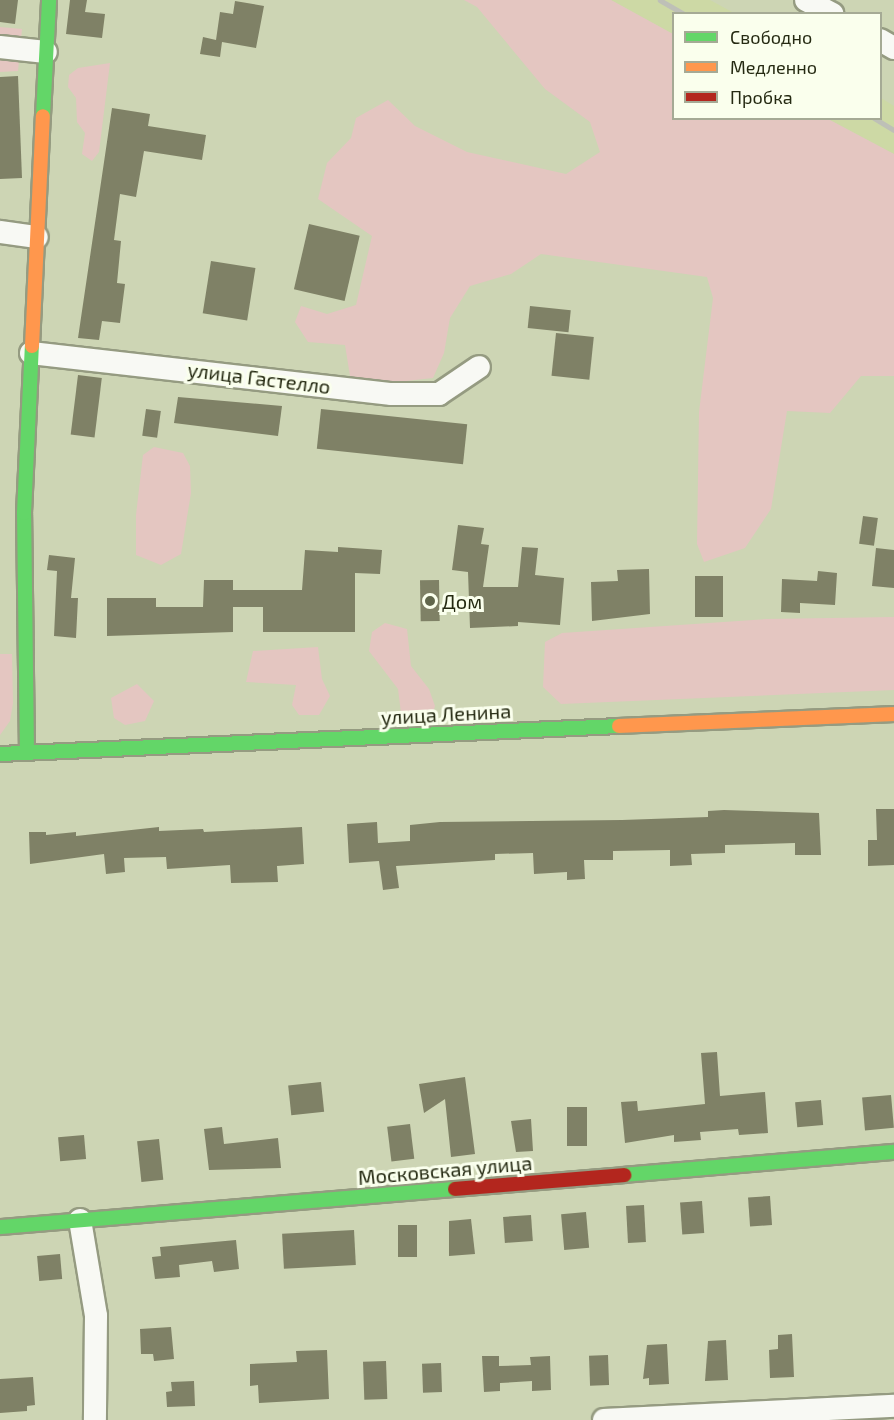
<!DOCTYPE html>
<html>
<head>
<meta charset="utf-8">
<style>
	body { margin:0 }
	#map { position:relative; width:894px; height:1420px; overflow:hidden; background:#cdd5b4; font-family:"Exo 2",sans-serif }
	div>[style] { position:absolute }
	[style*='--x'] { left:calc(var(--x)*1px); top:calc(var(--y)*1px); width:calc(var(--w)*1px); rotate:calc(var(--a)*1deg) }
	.built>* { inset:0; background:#cdd9a5 }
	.green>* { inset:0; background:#e4c6c1 }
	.building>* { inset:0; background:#7f8166; transform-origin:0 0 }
	.roads { filter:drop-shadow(2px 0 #959b81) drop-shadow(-2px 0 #959b81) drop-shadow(0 2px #959b81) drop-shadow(0 -2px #959b81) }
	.street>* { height:22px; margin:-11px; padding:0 11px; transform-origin:11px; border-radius:11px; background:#f8f9f4 }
	.fast>* { height:14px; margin:-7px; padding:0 7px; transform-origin:7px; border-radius:7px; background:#63d668 }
	.slow>* { height:14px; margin:-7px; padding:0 7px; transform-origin:7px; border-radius:7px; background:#ff974d }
	.jam>* { height:14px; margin:-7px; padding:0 7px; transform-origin:7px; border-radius:7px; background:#b3261e }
	.rail>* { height:4.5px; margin:-2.25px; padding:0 2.25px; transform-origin:2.25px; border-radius:2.25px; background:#bec0b7 }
	.dots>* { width:16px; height:16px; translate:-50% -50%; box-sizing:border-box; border:3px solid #faffed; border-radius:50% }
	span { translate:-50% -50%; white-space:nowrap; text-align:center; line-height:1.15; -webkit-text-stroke:6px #faffed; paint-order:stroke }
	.street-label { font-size:20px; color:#252a12 }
	.poi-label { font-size:20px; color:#252a12 }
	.left { translate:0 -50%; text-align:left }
	.legend { position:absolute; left:672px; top:12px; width:210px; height:108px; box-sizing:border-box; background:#faffed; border:2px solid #a5aa95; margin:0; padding:8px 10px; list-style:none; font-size:18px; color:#252a12 }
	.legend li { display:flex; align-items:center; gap:12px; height:30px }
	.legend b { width:30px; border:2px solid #a5aa95 }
</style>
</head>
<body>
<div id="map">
	<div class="built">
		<i style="clip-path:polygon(611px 0,710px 0,734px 13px,674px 14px,673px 34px)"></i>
		<i style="clip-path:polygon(881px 98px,894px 106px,894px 154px,828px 119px,880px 118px)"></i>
	</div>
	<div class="green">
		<i style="clip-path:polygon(464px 0,611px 0,673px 34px,674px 118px,828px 119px,894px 154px,894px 376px,861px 376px,830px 413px,787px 411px,771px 509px,745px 548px,704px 562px,697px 544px,699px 412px,713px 298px,707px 277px,541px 254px,511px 274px,470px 286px,450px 318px,444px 353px,433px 378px,379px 384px,350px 376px,345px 345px,308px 342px,295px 322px,301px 306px,327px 314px,356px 305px,372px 236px,318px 199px,327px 163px,351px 138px,356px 118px,388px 100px,415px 126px,467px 152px,566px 174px,600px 152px,590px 122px,545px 89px,477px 7px)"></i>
		<i style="clip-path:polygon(0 27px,22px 29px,18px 71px,0 72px)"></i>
		<i style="clip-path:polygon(110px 63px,99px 152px,92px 161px,82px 154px,85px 133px,77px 122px,76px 98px,68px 87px,69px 75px,78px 68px)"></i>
		<i style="clip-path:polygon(154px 447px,183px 453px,190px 466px,191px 493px,181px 554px,161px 565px,136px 555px,136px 515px,143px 455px)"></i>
		<i style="clip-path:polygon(894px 617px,894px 690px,561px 704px,543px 687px,545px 642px,562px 633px,766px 619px)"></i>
		<i style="clip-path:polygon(385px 623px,407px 629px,411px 666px,429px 689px,435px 706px,430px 721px,413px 723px,401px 713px,398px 689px,369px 651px,372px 632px)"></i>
		<i style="clip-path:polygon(318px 647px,322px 679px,330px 696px,319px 715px,299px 715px,292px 705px,296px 685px,246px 682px,253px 651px)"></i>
		<i style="clip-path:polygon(0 654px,12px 654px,13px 703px,10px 721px,0 735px)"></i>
		<i style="clip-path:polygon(137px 684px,154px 701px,145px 721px,125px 725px,114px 718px,111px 698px)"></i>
	</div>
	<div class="building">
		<i style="clip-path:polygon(0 0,18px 0,15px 24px,0 22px)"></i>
		<i style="clip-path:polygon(70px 0,87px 0,85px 12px,105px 14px,102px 38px,66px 34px)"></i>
		<i style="clip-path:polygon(235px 1px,264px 6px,256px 48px,222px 42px,220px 57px,200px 54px,203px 37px,216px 40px,220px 12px,233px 14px)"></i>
		<i style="clip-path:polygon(18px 76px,22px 178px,0 179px,0 77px)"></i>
		<i style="clip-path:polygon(112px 108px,150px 114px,148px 126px,206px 135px,202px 160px,144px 151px,136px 197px,120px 194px,114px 240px,121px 241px,117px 283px,125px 284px,120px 323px,102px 321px,99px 340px,78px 338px)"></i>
		<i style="left:309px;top:224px;width:52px;height:67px;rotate:13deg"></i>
		<i style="left:211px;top:261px;width:45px;height:53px;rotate:9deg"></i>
		<i style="left:530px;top:306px;width:41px;height:22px;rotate:6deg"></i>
		<i style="left:556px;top:333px;width:38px;height:43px;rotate:6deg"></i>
		<i style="left:78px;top:375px;width:24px;height:60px;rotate:7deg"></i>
		<i style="clip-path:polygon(178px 397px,282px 406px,278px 436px,174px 423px)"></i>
		<i style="left:146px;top:409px;width:15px;height:27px;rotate:8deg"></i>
		<i style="left:321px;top:409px;width:147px;height:40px;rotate:6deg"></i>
		<i style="left:863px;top:516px;width:15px;height:28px;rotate:8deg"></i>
		<i style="clip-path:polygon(458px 525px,484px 528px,481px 544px,489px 545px,483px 587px,518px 587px,522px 547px,538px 548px,535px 575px,564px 578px,560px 625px,518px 622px,518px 626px,470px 628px,468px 572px,452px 570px)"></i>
		<i style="clip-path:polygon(338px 547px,382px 550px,380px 574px,355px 573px,355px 632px,263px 632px,263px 607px,233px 607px,233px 632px,107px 636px,107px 598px,156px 598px,156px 607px,203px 607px,204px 580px,233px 580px,233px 590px,302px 590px,305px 550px,338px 552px)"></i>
		<i style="clip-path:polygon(876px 548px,894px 550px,894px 588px,872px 586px)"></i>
		<i style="clip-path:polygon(49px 555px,75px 558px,71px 598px,78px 598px,76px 638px,54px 636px,57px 571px,47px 570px)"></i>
		<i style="clip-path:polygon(649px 569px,650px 614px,592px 621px,591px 582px,618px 581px,617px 570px)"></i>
		<i style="clip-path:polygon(818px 571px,837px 573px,835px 605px,800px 603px,800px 613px,781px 612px,782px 579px,817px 581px)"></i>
		<i style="left:695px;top:576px;width:28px;height:41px"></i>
		<i style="left:439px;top:580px;width:41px;height:19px;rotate:89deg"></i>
		<i style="clip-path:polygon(876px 809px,894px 809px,894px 865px,868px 866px,868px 840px,877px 840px)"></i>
		<i style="clip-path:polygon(724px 810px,819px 813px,821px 855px,795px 855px,795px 843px,725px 845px,725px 853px,691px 854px,692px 865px,670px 866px,670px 850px,613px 851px,613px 860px,584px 860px,585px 879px,567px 880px,567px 872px,534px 874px,533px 853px,495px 854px,495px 860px,396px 866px,399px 888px,383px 890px,379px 861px,349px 863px,347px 824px,377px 822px,378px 843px,410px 841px,410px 825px,440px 822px,622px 820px,708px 817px,708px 811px)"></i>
		<i style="clip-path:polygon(159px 827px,159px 831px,203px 829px,204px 832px,302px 827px,304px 864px,277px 866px,278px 882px,231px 883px,230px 865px,167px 869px,166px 857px,124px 858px,125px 872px,106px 874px,104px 854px,30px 864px,29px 832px,46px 832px,46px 835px,76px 832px,76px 836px)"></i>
		<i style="clip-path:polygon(717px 1052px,720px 1096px,765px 1092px,768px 1133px,739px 1135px,738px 1129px,700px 1132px,701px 1140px,674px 1142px,674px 1135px,625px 1143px,621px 1102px,637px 1101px,638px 1111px,705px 1104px,701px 1053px)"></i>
		<i style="clip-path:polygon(465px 1077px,475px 1154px,451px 1157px,445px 1099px,424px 1113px,419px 1084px)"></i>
		<i style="left:321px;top:1082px;width:30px;height:33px;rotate:84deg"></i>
		<i style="left:891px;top:1095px;width:33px;height:29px;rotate:85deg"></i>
		<i style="left:821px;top:1100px;width:25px;height:26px;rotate:85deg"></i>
		<i style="left:567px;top:1107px;width:20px;height:39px"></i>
		<i style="clip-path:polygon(531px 1119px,533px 1151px,516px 1152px,511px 1121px)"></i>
		<i style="left:410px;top:1124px;width:35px;height:23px;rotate:83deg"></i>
		<i style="clip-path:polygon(222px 1127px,224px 1144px,278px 1138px,281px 1168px,209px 1170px,204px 1129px)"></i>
		<i style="left:84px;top:1135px;width:24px;height:26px;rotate:85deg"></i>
		<i style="left:159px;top:1139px;width:41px;height:22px;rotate:84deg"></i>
		<i style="left:770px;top:1196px;width:29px;height:22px;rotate:86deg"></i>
		<i style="left:702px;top:1201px;width:32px;height:22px;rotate:86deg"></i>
		<i style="left:644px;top:1205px;width:37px;height:18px;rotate:87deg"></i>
		<i style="left:586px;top:1212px;width:36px;height:25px;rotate:85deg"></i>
		<i style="left:531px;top:1215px;width:26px;height:28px;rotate:86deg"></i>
		<i style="clip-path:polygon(471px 1219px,475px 1254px,449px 1256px,449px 1221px)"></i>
		<i style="left:398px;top:1225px;width:19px;height:32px"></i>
		<i style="left:354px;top:1230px;width:35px;height:72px;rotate:87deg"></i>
		<i style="clip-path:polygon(236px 1240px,239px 1269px,214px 1272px,212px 1261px,179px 1265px,180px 1277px,155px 1279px,152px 1257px,161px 1256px,160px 1247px)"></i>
		<i style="left:60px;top:1254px;width:25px;height:23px;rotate:85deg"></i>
		<i style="clip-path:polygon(171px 1327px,174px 1359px,154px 1361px,153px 1354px,141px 1354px,140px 1329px)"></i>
		<i style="clip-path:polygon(792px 1334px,794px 1377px,770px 1378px,769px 1350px,778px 1349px,778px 1335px)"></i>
		<i style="clip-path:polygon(726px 1340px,728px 1380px,705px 1381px,708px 1341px)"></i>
		<i style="clip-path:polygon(667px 1344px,669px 1384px,649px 1385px,649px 1378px,643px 1379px,647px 1345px)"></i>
		<i style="clip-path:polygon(327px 1350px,329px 1399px,259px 1403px,258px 1385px,250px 1386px,250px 1364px,297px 1362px,296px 1351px)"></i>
		<i style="left:608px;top:1355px;width:30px;height:19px;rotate:88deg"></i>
		<i style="clip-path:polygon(482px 1356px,499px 1356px,499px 1366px,531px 1365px,530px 1357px,550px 1356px,551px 1390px,532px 1391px,532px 1381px,500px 1383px,500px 1391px,484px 1392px)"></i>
		<i style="left:386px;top:1361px;width:38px;height:23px;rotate:88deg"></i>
		<i style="left:441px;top:1363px;width:29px;height:19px;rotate:88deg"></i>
		<i style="clip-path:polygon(33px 1377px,35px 1405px,27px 1406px,27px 1411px,0 1413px,0 1379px)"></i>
		<i style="clip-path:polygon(194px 1381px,195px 1406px,167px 1407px,166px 1392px,172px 1391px,171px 1382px)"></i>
	</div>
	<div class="roads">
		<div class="street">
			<i style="--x:806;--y:0;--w:30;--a:28"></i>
			<i style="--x:880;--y:40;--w:16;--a:30"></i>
			<i style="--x:0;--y:47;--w:46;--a:6.2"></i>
			<i style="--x:0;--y:232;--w:37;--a:8"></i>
			<i style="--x:31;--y:353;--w:363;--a:6.5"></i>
			<i style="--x:392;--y:394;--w:47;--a:0"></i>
			<i style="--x:439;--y:394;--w:48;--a:-34"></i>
			<i style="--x:80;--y:1220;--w:97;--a:80.5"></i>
			<i style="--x:96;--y:1316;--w:104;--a:90.6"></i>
			<i style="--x:604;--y:1420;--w:290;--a:-2.8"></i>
		</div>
		<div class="fast">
			<i style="--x:43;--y:116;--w:116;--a:-87"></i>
			<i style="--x:27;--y:753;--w:240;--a:-90.7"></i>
			<i style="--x:24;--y:513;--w:167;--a:-87.3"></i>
			<i style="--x:0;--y:754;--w:620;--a:-2.59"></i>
			<i style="--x:624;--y:1175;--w:271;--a:-4.9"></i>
			<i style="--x:0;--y:1227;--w:457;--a:-4.8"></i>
		</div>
		<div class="slow">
			<i style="--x:32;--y:346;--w:230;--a:-87.3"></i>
			<i style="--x:619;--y:726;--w:275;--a:-2.5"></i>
		</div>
		<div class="jam">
			<i style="--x:455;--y:1189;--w:170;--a:-4.7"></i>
		</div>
	</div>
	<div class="rail">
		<i style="--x:660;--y:0;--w:28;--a:30"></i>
		<i style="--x:874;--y:118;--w:23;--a:31"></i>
	</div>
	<div class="dots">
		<i style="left:430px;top:601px;background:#60664b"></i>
	</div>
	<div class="street-label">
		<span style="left:259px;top:378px;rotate:7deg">улица Гастелло</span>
		<span style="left:446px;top:714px;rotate:-3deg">улица Ленина</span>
		<span style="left:445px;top:1170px;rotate:-5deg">Московская улица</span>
	</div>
	<div class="poi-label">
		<span class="left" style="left:442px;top:601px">Дом</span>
	</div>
	<ul class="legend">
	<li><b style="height:8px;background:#63d668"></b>Свободно</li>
	<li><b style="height:8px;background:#ff974d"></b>Медленно</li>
	<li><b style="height:8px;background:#b3261e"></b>Пробка</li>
	</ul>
</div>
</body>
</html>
